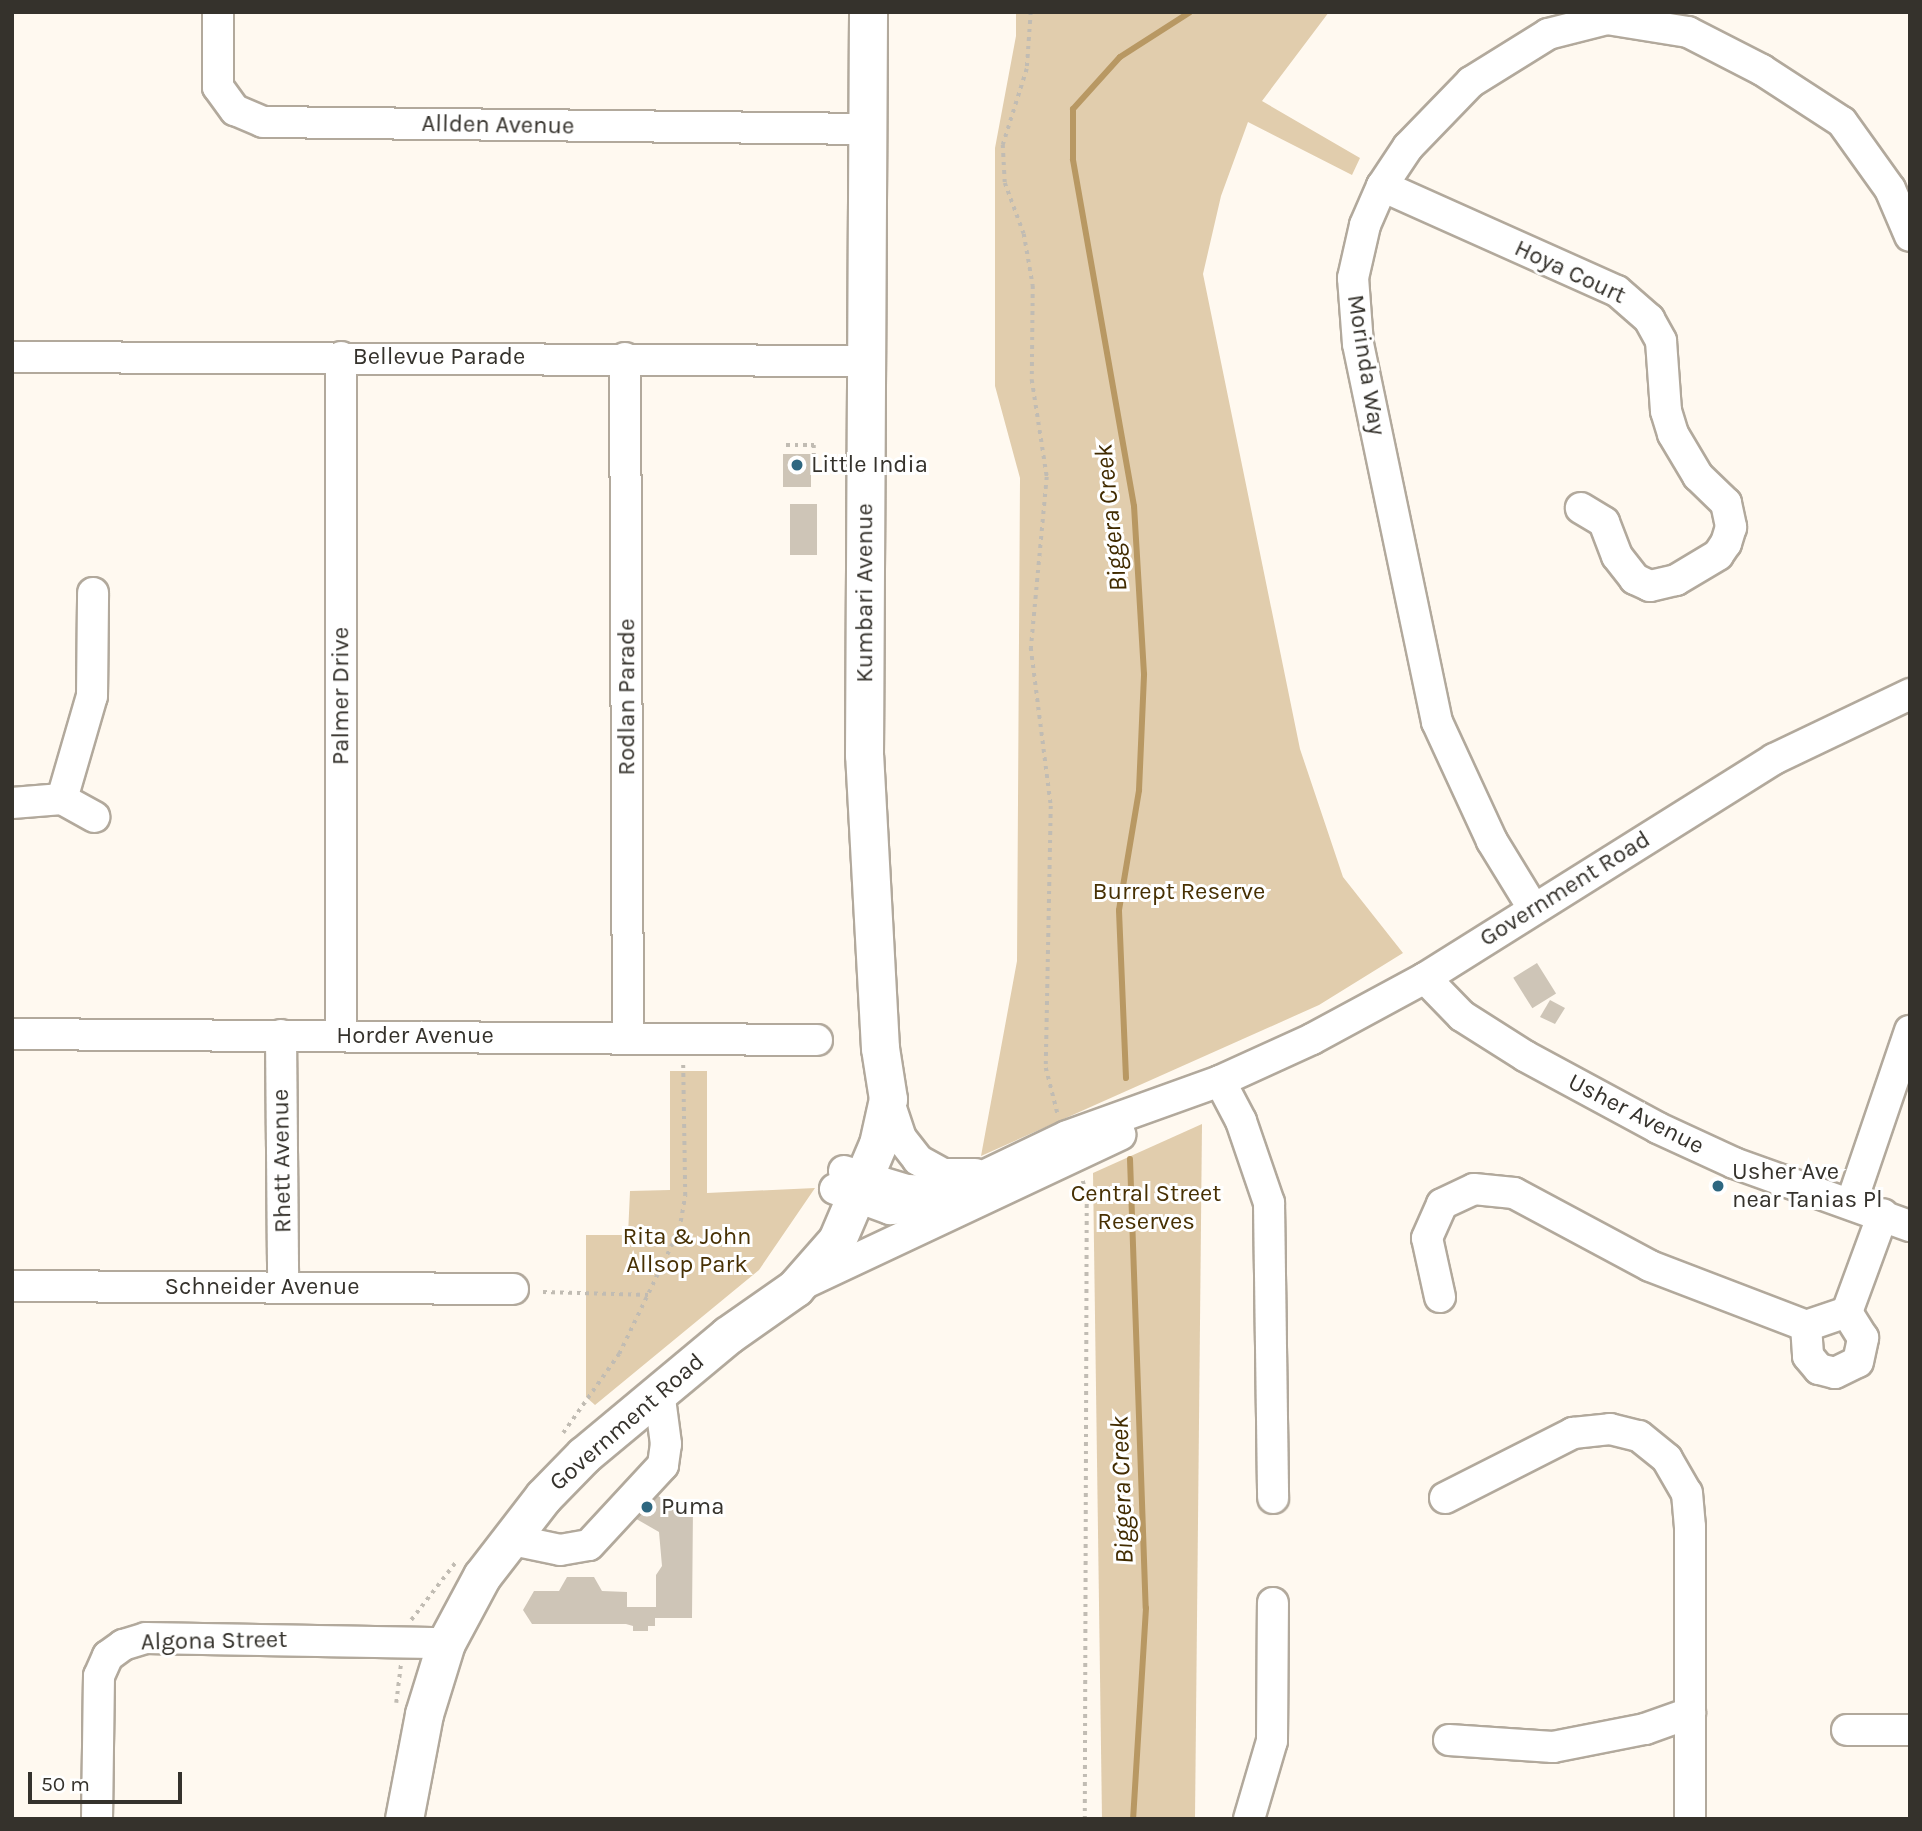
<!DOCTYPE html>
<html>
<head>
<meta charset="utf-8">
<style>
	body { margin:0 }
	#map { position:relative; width:1922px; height:1831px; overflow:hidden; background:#fff9f0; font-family:Karla,sans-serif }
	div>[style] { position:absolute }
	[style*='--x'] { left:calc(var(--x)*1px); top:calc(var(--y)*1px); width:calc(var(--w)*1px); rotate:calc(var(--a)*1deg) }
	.green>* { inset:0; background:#e1cdad }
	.stream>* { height:6px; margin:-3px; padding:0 3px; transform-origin:3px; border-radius:3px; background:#b89863 }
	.building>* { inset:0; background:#cec5b7; transform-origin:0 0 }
	.path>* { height:3.5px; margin-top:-1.75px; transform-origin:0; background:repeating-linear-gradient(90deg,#c1bcb3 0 3.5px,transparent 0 8.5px) }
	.roads { filter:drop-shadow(2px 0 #b2a99c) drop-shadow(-2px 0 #b2a99c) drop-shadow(0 2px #b2a99c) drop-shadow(0 -2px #b2a99c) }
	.minor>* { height:30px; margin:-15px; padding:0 15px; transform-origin:15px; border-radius:15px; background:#fff }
	.major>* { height:37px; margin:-18.5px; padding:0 18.5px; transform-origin:18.5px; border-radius:18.5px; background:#fff }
	.dots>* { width:19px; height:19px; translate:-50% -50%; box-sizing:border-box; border:4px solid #fff; border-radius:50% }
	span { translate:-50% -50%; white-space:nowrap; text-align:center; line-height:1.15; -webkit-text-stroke:6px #fff; paint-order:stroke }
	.street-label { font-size:24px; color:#35322c }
	.poi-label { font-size:24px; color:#35322c }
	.left { translate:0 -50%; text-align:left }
	.park-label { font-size:24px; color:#473003 }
	.water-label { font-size:26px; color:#412b00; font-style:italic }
	.frame { position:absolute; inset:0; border:14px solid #35322c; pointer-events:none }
	.scale { position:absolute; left:28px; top:1772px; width:154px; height:32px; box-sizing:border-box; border:4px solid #35322c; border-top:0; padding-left:9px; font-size:21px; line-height:24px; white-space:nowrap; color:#35322c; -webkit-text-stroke:5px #fff; paint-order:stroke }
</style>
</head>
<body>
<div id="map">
	<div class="green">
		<i style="clip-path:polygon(1016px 12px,1329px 12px,1262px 101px,1360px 158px,1352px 175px,1248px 122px,1221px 196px,1203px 274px,1300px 749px,1343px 877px,1403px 953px,1319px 1005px,981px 1156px,1017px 961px,1020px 478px,995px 386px,995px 148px,1016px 36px)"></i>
		<i style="clip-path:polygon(670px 1071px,707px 1071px,707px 1193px,815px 1188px,759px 1270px,595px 1405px,586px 1397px,586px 1235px,628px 1235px,630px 1191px,670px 1190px)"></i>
		<i style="clip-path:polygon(1202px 1124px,1195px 1819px,1102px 1819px,1093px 1173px)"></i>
	</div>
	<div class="stream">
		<i style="--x:1126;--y:1078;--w:168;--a:-92.4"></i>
		<i style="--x:1119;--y:910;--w:122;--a:-80.5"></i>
		<i style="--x:1139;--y:790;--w:116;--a:-87.5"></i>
		<i style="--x:1144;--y:674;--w:168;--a:-93.4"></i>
		<i style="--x:1134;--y:506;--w:352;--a:-100"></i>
		<i style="--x:1073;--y:159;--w:50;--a:-90"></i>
		<i style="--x:1073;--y:109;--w:70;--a:-47.9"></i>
		<i style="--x:1120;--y:57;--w:83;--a:-32.7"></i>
		<i style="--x:1130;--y:1159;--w:449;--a:88"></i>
		<i style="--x:1146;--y:1608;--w:211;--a:93.5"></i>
	</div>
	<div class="building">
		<i style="left:783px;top:454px;width:28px;height:33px"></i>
		<i style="left:790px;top:504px;width:27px;height:51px"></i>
		<i style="left:1537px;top:963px;width:36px;height:28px;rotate:58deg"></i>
		<i style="clip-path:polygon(1550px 1000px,1565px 1008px,1555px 1024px,1540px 1017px)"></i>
		<i style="clip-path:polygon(634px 1482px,677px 1507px,693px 1507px,692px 1618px,655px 1618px,655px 1626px,648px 1626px,648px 1631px,633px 1631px,633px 1626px,626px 1624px,532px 1624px,523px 1610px,534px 1591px,559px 1591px,567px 1577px,594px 1577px,602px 1591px,627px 1592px,627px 1607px,656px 1607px,656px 1575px,662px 1566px,659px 1532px,619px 1509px)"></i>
	</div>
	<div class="path">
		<i style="--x:1031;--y:12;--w:57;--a:94"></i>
		<i style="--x:1027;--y:69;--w:80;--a:107.5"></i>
		<i style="--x:1003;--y:145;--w:38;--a:87"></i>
		<i style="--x:1005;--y:183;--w:54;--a:69.6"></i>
		<i style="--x:1024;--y:234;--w:53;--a:80.2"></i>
		<i style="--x:1033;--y:286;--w:94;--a:90.6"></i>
		<i style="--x:1032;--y:380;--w:98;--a:81.2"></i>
		<i style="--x:1047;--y:477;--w:172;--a:95.3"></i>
		<i style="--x:1031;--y:648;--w:159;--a:82.8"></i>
		<i style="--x:1051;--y:806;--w:262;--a:91.1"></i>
		<i style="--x:1046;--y:1068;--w:49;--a:75.7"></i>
		<i style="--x:786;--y:445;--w:28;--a:0"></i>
		<i style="--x:814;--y:445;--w:12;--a:90"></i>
		<i style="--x:814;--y:457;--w:24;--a:0"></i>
		<i style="--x:1083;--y:1181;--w:16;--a:75"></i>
		<i style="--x:1087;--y:1196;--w:623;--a:90.18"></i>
		<i style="--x:543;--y:1292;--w:107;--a:1.6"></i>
		<i style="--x:563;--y:1433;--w:97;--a:-54.7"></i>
		<i style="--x:619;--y:1354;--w:138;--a:-64.2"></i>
		<i style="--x:679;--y:1230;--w:35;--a:-80"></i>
		<i style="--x:685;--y:1196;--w:131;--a:-90.9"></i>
		<i style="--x:411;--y:1620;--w:72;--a:-52.3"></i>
		<i style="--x:396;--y:1703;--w:38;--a:-83"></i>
	</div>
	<div class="roads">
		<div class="minor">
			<i style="--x:218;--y:12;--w:75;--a:90"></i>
			<i style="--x:218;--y:87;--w:29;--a:54"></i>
			<i style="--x:235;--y:110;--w:30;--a:23"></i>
			<i style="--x:263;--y:122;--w:604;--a:0.66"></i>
			<i style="--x:1382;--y:186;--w:257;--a:24.1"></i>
			<i style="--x:1617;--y:291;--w:43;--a:41.2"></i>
			<i style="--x:1649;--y:319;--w:25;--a:61"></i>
			<i style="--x:1661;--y:341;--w:70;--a:85.9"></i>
			<i style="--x:1666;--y:411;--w:24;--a:73"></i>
			<i style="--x:1673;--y:434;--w:49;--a:59.2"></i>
			<i style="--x:1698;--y:476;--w:39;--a:44"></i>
			<i style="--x:1726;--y:503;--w:25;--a:78"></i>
			<i style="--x:1731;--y:527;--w:17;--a:107"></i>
			<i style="--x:1726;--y:543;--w:14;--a:124"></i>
			<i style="--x:1718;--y:555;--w:49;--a:149.2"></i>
			<i style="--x:1676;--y:580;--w:27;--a:167"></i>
			<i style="--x:1650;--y:586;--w:17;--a:-155"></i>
			<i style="--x:1635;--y:579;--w:29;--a:-128"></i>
			<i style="--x:1617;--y:556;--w:36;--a:-111"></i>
			<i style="--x:1604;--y:522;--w:27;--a:-149"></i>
			<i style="--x:12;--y:357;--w:854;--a:0.27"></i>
			<i style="--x:625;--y:358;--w:678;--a:89.75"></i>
			<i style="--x:62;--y:799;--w:107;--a:-73.8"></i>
			<i style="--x:92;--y:696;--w:103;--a:-89.4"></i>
			<i style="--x:12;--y:803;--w:50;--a:-4.6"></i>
			<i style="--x:62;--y:799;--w:37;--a:29"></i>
			<i style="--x:1533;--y:908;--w:79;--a:-121.5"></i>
			<i style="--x:1492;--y:841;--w:131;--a:-114.8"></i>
			<i style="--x:1437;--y:722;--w:386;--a:-101.8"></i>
			<i style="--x:1358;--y:344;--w:66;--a:-94.3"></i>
			<i style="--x:1353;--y:278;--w:54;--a:-77.2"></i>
			<i style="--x:1365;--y:225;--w:43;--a:-66.4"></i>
			<i style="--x:1382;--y:186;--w:47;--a:-56.3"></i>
			<i style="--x:1408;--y:147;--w:91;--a:-45.9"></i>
			<i style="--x:1471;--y:82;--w:91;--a:-31.9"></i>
			<i style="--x:1548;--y:34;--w:61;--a:-14.3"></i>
			<i style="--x:1607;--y:19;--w:82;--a:9.1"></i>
			<i style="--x:1688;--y:32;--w:83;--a:27.2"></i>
			<i style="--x:1762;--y:70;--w:95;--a:33"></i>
			<i style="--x:1842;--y:122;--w:82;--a:54.4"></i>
			<i style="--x:1890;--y:189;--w:51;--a:66.9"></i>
			<i style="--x:1425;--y:978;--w:53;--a:45.8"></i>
			<i style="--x:1462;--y:1016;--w:75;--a:32.4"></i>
			<i style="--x:1525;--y:1056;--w:151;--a:28.4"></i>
			<i style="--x:1658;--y:1128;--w:84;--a:24.7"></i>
			<i style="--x:1734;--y:1163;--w:187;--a:19.7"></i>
			<i style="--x:12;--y:1034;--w:805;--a:0.43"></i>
			<i style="--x:281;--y:1035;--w:252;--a:89.5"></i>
			<i style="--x:341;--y:1036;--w:679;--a:-90"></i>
			<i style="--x:1220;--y:1081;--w:45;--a:62.3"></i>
			<i style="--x:1241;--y:1121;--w:87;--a:71.1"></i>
			<i style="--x:1269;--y:1203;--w:295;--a:89.2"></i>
			<i style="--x:888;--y:1099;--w:41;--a:71.6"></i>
			<i style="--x:901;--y:1138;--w:28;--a:52"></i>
			<i style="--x:918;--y:1160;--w:29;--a:29"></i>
			<i style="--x:943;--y:1174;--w:32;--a:0"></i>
			<i style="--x:844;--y:1171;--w:66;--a:16.8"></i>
			<i style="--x:907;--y:1190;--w:28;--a:2"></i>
			<i style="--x:935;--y:1191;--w:37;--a:-14"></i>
			<i style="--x:971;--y:1182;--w:106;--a:-25.6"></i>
			<i style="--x:1067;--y:1136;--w:163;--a:-19.8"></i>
			<i style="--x:1220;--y:1081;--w:101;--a:-24.5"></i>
			<i style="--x:1312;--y:1039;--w:128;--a:-28.4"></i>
			<i style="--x:1425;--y:978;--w:412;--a:-32.1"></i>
			<i style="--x:1774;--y:759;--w:151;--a:-25.5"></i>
			<i style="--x:835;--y:1189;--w:59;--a:20"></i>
			<i style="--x:890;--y:1209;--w:49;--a:-2.3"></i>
			<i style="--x:1851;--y:1204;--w:183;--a:-71.2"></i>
			<i style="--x:801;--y:1285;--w:353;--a:-25.2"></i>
			<i style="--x:12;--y:1286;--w:501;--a:0.34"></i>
			<i style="--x:1440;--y:1297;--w:60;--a:-102.4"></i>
			<i style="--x:1427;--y:1238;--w:37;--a:-66"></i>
			<i style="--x:1442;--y:1204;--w:35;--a:-25"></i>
			<i style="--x:1474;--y:1189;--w:40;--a:5.7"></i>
			<i style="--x:1514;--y:1193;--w:154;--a:28.2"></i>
			<i style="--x:1650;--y:1266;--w:167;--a:21"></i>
			<i style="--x:1806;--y:1326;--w:43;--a:-18.9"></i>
			<i style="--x:1806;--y:1326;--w:30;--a:86"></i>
			<i style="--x:1808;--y:1356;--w:17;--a:50"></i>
			<i style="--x:1819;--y:1369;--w:16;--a:14"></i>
			<i style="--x:1835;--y:1373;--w:25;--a:-26"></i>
			<i style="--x:1858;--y:1362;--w:25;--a:-78"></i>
			<i style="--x:1863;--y:1338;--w:31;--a:-122"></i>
			<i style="--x:1847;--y:1312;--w:104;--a:-69.8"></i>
			<i style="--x:1445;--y:1498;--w:144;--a:-26.9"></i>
			<i style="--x:1573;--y:1433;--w:37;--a:-6"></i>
			<i style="--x:1610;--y:1429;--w:30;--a:14"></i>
			<i style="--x:1639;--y:1436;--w:36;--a:39"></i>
			<i style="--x:1667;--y:1459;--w:39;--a:60"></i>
			<i style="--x:1687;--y:1493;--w:34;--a:85"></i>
			<i style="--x:1690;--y:1527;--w:292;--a:90"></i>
			<i style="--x:508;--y:1539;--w:53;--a:11.9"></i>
			<i style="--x:560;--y:1550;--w:29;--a:-10"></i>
			<i style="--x:589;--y:1545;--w:109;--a:-47.2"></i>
			<i style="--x:663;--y:1465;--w:21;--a:-82"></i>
			<i style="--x:666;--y:1444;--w:53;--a:-97.5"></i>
			<i style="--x:1847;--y:1730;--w:63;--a:0"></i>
			<i style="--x:1449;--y:1740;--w:104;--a:3.9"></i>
			<i style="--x:1553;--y:1747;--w:94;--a:-11.1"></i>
			<i style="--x:1645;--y:1729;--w:48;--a:-19.6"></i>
			<i style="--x:97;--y:1819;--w:143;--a:-89.2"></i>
			<i style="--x:99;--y:1676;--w:22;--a:-66"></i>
			<i style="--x:108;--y:1656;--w:19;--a:-36"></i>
			<i style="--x:123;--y:1645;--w:24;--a:-17"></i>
			<i style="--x:146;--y:1638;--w:300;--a:1"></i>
			<i style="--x:1249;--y:1819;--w:81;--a:-73.6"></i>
			<i style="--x:1272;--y:1741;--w:138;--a:-89.6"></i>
		</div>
		<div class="major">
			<i style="--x:404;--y:1819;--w:107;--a:-79.2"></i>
			<i style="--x:424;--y:1714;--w:74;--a:-72.8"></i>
			<i style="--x:446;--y:1643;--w:76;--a:-61.8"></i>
			<i style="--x:482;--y:1576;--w:100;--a:-52.3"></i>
			<i style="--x:543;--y:1497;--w:59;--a:-45.7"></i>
			<i style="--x:584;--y:1455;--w:187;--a:-39.8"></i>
			<i style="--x:728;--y:1335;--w:82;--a:-35"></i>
			<i style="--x:795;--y:1288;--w:64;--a:-48.8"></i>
			<i style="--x:837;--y:1240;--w:104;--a:-66.9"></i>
			<i style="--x:878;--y:1144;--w:46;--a:-77.5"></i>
			<i style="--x:888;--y:1099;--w:52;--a:-98.9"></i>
			<i style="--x:880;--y:1048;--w:293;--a:-93.1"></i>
			<i style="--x:864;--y:755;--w:743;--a:-89.69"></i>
		</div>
	</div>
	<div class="dots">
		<i style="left:797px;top:465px;background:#2e6780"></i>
		<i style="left:1718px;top:1186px;background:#2e6780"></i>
		<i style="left:647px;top:1507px;background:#2e6780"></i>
	</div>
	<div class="street-label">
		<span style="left:498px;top:125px;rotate:1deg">Allden Avenue</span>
		<span style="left:1570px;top:272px;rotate:25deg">Hoya Court</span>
		<span style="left:439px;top:357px">Bellevue Parade</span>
		<span style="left:1366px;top:365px;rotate:81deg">Morinda Way</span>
		<span style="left:865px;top:593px;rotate:-90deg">Kumbari Avenue</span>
		<span style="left:341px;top:696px;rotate:-90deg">Palmer Drive</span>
		<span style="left:627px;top:697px;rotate:-90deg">Rodlan Parade</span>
		<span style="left:1565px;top:889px;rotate:-32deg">Government Road</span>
		<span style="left:415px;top:1036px">Horder Avenue</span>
		<span style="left:1636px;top:1114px;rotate:27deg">Usher Avenue</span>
		<span style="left:282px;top:1161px;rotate:-91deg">Rhett Avenue</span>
		<span style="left:262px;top:1287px">Schneider Avenue</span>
		<span style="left:627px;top:1422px;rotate:-41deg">Government Road</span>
		<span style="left:214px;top:1641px;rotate:-1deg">Algona Street</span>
	</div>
	<div class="poi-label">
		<span class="left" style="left:811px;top:465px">Little India</span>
		<span class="left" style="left:1732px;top:1186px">Usher Ave<br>near Tanias Pl</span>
		<span class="left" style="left:661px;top:1507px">Puma</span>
	</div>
	<div class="park-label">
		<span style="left:1179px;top:892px">Burrept Reserve</span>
		<span style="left:1146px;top:1208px">Central Street<br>Reserves</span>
		<span style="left:687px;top:1251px">Rita &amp; John<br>Allsop Park</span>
	</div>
	<div class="water-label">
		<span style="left:1111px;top:518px;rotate:-96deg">Biggera Creek</span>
		<span style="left:1122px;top:1490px;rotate:-92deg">Biggera Creek</span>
	</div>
	<div class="frame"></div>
	<div class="scale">50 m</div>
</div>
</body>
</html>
